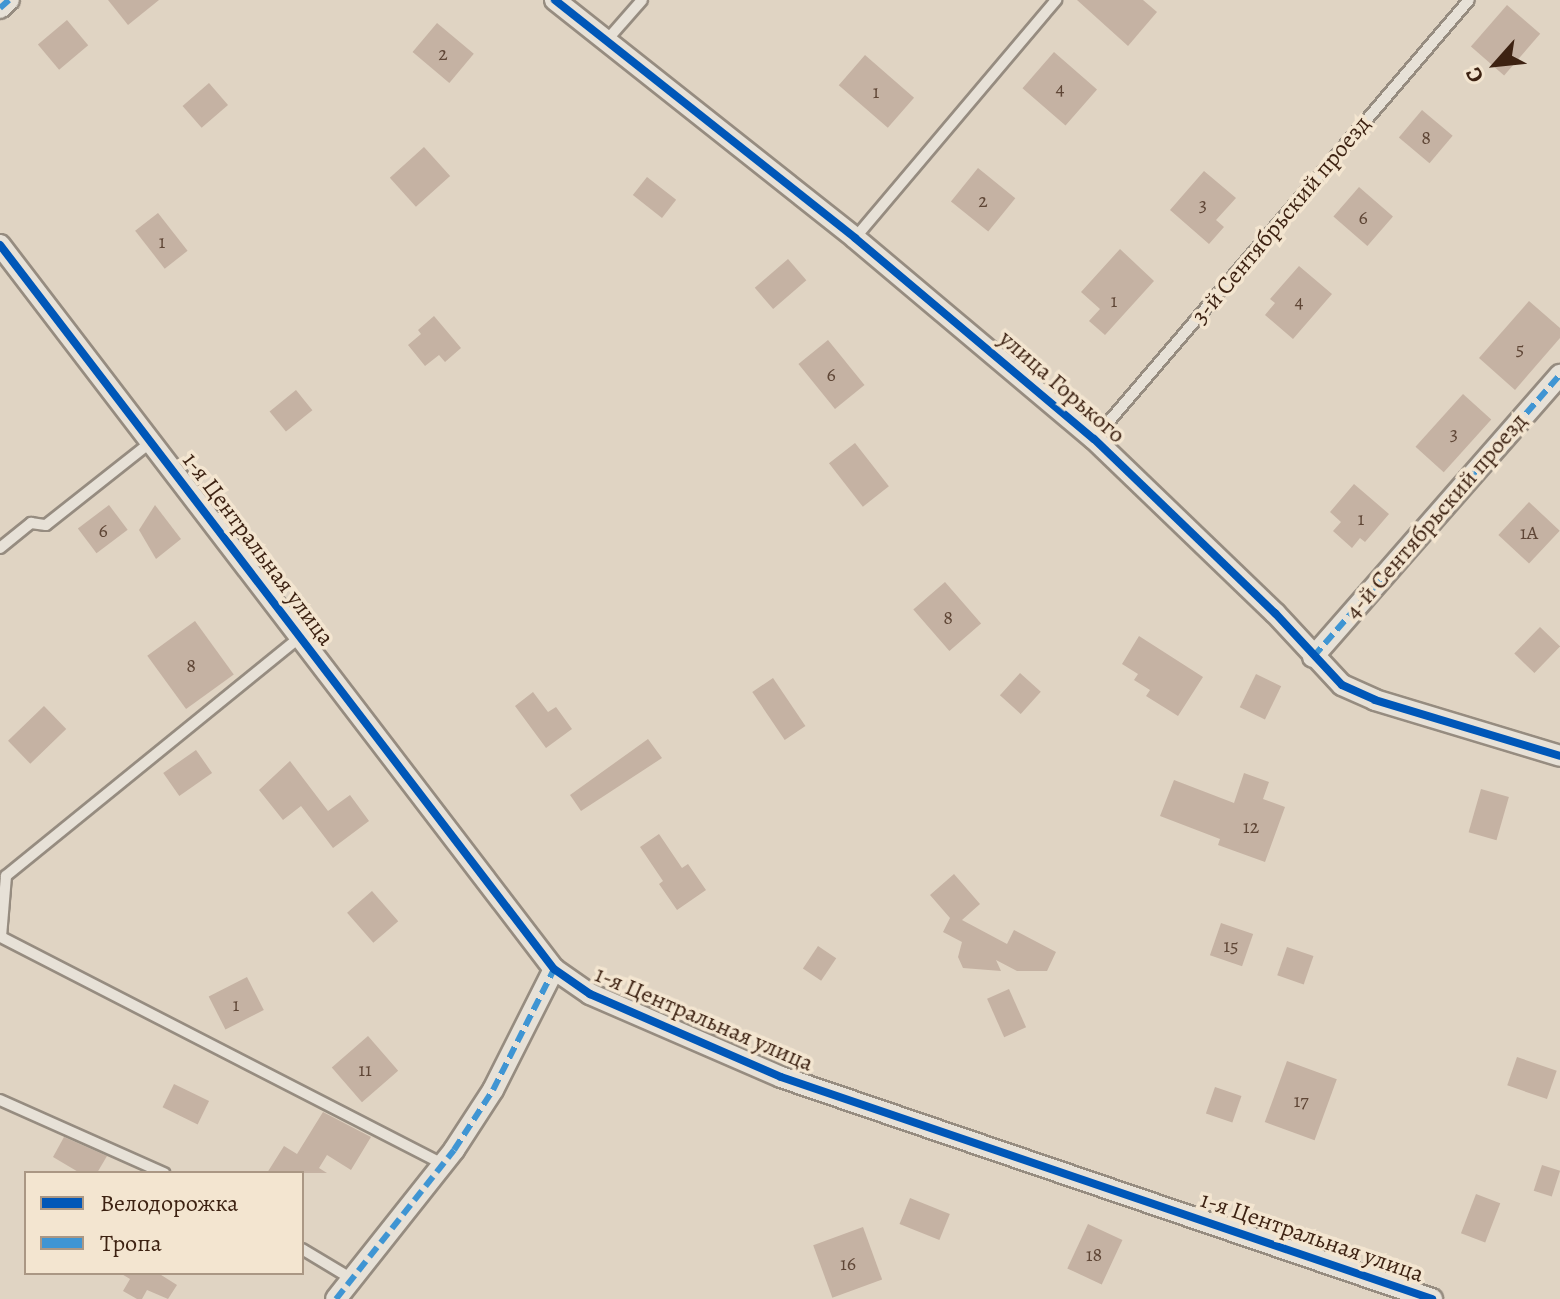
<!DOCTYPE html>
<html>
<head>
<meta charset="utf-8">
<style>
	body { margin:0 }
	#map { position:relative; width:1560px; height:1299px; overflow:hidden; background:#e0d4c3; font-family:Alegreya,serif }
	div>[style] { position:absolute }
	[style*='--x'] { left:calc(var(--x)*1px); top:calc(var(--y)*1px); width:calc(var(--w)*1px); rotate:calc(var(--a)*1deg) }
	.building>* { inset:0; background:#c5b2a3; transform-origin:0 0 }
	.roads { filter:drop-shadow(2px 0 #968c80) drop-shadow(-2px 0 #968c80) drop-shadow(0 2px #968c80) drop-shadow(0 -2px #968c80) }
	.service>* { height:10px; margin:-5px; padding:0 5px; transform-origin:5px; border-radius:5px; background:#e7e1d7 }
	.minor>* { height:20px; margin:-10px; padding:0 10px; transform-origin:10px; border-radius:10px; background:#e7e1d7 }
	.quiet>* { height:6px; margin-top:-3px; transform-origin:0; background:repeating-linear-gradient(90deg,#3f95d3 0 12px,transparent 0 18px) }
	.cycleway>* { height:8px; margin:-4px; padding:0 4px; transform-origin:4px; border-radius:4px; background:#0057b8 }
	span { translate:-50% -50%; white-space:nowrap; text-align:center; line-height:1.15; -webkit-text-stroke:7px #f3e5d0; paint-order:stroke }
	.number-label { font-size:20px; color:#5f4636 }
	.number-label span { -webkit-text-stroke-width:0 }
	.street-label { font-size:24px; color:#3d2212 }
	.legend { position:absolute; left:24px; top:1171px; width:280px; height:104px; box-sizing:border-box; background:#f3e5d0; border:2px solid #aa9784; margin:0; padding:10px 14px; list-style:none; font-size:24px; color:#3d2212 }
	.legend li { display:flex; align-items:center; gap:16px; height:40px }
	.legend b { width:40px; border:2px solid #aa9784 }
	.north { position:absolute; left:1456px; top:24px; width:80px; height:80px; -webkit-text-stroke:6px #f3e5d0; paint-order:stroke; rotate:243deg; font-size:22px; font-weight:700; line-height:32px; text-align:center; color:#3d2212 }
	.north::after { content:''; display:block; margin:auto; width:28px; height:36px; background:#3d2212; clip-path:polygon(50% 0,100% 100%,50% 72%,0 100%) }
</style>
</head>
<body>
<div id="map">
	<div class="building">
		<i style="clip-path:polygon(108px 0,159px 0,128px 25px)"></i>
		<i style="clip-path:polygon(1077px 0,1143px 0,1157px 12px,1128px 46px)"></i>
		<i style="left:1507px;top:5px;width:44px;height:55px;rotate:41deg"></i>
		<i style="left:67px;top:20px;width:33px;height:38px;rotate:50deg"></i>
		<i style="left:437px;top:23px;width:48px;height:38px;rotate:40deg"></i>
		<i style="left:1054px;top:52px;width:57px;height:48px;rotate:41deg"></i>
		<i style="left:865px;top:55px;width:65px;height:40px;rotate:41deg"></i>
		<i style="left:209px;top:83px;width:29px;height:35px;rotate:49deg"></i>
		<i style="left:1422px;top:110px;width:40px;height:36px;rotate:40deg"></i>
		<i style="left:424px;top:147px;width:39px;height:46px;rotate:48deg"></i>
		<i style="left:978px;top:168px;width:48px;height:43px;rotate:39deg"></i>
		<i style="clip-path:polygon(1204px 171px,1236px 198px,1216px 220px,1224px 227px,1209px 244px,1170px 210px)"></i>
		<i style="left:647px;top:177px;width:37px;height:23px;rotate:38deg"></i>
		<i style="left:1359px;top:187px;width:45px;height:39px;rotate:41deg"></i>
		<i style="left:158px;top:213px;width:48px;height:29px;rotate:52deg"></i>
		<i style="clip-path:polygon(1120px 249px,1154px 281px,1105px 335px,1089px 321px,1100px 309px,1081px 292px)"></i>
		<i style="left:788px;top:259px;width:28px;height:44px;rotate:49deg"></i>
		<i style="clip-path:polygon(1299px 266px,1332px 294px,1293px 339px,1265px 315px,1275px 303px,1270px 299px)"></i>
		<i style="clip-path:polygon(1529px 301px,1560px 328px,1560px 338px,1515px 390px,1479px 358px)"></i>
		<i style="clip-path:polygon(434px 316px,461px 348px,445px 362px,439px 355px,425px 366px,408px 345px,421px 334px,418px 330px)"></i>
		<i style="left:828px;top:340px;width:58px;height:38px;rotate:51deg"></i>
		<i style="left:296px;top:390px;width:26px;height:34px;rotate:51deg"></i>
		<i style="left:1463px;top:394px;width:38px;height:71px;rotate:42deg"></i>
		<i style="left:855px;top:443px;width:55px;height:33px;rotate:52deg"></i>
		<i style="clip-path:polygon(1354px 484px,1389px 514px,1365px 542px,1360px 538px,1352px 548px,1333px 531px,1341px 522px,1330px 512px)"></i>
		<i style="left:1529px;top:502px;width:42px;height:45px;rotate:43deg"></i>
		<i style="left:109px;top:505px;width:31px;height:39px;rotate:53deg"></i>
		<i style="clip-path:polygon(155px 505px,181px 539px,156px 559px,139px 530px)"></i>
		<i style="left:945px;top:582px;width:55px;height:42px;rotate:49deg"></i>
		<i style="left:195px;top:621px;width:66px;height:59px;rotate:54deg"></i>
		<i style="left:1540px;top:627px;width:28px;height:37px;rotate:44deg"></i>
		<i style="clip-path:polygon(1139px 636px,1203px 677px,1178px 716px,1146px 696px,1150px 690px,1134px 680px,1138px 674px,1122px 664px)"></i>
		<i style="left:1020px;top:673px;width:28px;height:30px;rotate:42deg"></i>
		<i style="left:1256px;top:674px;width:28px;height:37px;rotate:26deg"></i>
		<i style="left:773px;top:678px;width:58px;height:25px;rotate:56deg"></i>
		<i style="clip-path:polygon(533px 692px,548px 712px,556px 707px,572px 729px,546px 748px,515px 706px)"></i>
		<i style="left:44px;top:706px;width:32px;height:50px;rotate:46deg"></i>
		<i style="clip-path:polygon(648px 739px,662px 758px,581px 811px,570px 795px)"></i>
		<i style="left:196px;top:750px;width:28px;height:40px;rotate:55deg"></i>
		<i style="clip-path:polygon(290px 761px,328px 811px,350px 795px,369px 821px,333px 848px,301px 806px,283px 820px,259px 790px)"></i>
		<i style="clip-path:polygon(1244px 773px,1269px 782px,1263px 799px,1285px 807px,1265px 862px,1218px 845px,1220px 839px,1160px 816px,1174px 780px,1234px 803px)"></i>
		<i style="left:1481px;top:789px;width:29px;height:45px;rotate:16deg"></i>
		<i style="clip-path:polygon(659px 834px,682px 868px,688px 864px,706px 890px,677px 910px,659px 884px,663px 881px,640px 847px)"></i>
		<i style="clip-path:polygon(954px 874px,980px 904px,962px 920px,1007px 944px,1014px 930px,1056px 952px,1047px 971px,1017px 971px,996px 960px,1001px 971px,963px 968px,958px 957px,962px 942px,943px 932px,950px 918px,930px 895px)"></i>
		<i style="left:372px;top:891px;width:40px;height:33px;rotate:49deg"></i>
		<i style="left:1221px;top:923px;width:34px;height:34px;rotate:19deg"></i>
		<i style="left:818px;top:946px;width:22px;height:27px;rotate:34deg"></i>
		<i style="left:1287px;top:947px;width:28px;height:30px;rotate:19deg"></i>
		<i style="left:247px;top:977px;width:37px;height:43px;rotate:63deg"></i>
		<i style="left:1009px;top:989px;width:42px;height:24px;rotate:66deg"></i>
		<i style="left:368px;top:1036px;width:46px;height:48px;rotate:49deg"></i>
		<i style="left:1517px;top:1057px;width:42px;height:30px;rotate:19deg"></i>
		<i style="left:1287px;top:1061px;width:53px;height:65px;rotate:20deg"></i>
		<i style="left:174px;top:1084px;width:39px;height:26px;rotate:26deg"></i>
		<i style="left:1215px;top:1087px;width:28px;height:28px;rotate:19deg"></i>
		<i style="clip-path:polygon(323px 1112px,371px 1137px,351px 1170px,327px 1155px,319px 1168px,327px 1173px,267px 1173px,284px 1146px,297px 1154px)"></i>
		<i style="clip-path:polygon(64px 1137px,107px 1156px,97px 1173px,80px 1173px,53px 1157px)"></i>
		<i style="left:1542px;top:1165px;width:19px;height:27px;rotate:18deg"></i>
		<i style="left:1476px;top:1194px;width:26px;height:42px;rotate:21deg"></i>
		<i style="left:910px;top:1198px;width:43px;height:28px;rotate:22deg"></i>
		<i style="left:1088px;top:1224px;width:38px;height:49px;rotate:25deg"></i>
		<i style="left:863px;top:1227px;width:56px;height:53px;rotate:70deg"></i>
		<i style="clip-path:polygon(120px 1273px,158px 1273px,177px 1285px,168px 1299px,147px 1290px,142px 1299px,137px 1299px,123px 1291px,130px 1279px)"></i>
	</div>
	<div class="roads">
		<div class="service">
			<i style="--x:607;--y:40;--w:53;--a:-48.8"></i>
			<i style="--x:855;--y:238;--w:312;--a:-49.8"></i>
			<i style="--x:1094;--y:439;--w:577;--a:-49.5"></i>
			<i style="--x:0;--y:548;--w:40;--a:-39"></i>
			<i style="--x:31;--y:523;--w:15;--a:8"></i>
			<i style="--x:46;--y:525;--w:134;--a:-38.3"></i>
			<i style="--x:300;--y:637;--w:379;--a:140.9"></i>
			<i style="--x:6;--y:876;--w:61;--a:94.7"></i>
			<i style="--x:1;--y:937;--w:497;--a:27.2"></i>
			<i style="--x:0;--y:1100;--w:180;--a:24"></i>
			<i style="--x:302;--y:1249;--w:58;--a:31"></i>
		</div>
		<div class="minor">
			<i style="--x:555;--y:0;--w:383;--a:38.4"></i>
			<i style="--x:855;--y:238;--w:312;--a:40.1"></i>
			<i style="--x:1094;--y:439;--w:251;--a:43.9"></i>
			<i style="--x:1275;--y:613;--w:98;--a:47.1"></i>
			<i style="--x:1342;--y:685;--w:36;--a:24"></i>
			<i style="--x:1375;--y:700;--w:193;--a:16.8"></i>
			<i style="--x:0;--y:8;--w:12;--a:-42"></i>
			<i style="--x:0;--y:245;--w:912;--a:52.58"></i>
			<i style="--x:554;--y:969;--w:44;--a:34.8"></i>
			<i style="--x:590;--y:994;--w:208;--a:23.5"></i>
			<i style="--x:781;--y:1077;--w:688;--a:18.83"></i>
			<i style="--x:1313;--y:657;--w:375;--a:-48.8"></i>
			<i style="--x:336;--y:1299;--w:190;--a:-51.6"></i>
			<i style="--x:454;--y:1150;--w:72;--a:-57"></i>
			<i style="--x:493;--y:1090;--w:136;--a:-63.2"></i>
		</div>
	</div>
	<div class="quiet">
		<i style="--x:0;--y:8;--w:12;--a:-42"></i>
		<i style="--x:1313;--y:657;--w:375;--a:-48.8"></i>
		<i style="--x:336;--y:1299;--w:190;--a:-51.6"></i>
		<i style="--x:454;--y:1150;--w:72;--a:-57"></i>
		<i style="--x:493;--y:1090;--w:136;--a:-63.2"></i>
	</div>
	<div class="cycleway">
		<i style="--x:555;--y:0;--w:383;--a:38.4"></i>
		<i style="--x:855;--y:238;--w:312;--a:40.1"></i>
		<i style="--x:1094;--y:439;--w:251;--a:43.9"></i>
		<i style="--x:1275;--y:613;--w:98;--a:47.1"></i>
		<i style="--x:1342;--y:685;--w:36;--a:24"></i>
		<i style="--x:1375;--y:700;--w:193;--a:16.8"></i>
		<i style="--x:0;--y:245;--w:912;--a:52.58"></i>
		<i style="--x:554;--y:969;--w:44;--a:34.8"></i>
		<i style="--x:590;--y:994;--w:208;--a:23.5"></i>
		<i style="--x:781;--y:1077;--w:688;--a:18.83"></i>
	</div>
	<div class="number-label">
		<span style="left:443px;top:53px">2</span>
		<span style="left:1060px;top:88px">4</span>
		<span style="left:876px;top:91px">1</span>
		<span style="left:1426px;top:137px">8</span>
		<span style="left:983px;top:200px">2</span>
		<span style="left:1203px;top:204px">3</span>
		<span style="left:1363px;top:217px">6</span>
		<span style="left:162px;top:241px">1</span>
		<span style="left:1114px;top:300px">1</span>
		<span style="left:1299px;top:301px">4</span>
		<span style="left:1520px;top:348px">5</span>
		<span style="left:831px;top:374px">6</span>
		<span style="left:1454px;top:433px">3</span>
		<span style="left:1361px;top:518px">1</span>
		<span style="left:103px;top:530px">6</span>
		<span style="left:1529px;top:532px">1А</span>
		<span style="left:948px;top:617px">8</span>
		<span style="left:191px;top:665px">8</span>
		<span style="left:1251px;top:826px">12</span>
		<span style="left:1231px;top:945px">15</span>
		<span style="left:236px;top:1004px">1</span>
		<span style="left:365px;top:1069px">11</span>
		<span style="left:1301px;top:1100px">17</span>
		<span style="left:1094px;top:1254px">18</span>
		<span style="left:848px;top:1263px">16</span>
	</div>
	<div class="street-label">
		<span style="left:1281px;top:220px;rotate:-50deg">3-й Сентябрьский проезд</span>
		<span style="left:1062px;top:387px;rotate:41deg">улица Горького</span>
		<span style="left:1436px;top:516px;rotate:-49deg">4-й Сентябрьский проезд</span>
		<span style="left:258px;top:549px;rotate:53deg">1-я Центральная улица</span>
		<span style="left:704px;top:1019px;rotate:23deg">1-я Центральная улица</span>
		<span style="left:1312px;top:1237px;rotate:19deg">1-я Центральная улица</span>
	</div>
	<ul class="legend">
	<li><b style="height:10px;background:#0057b8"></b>Велодорожка</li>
	<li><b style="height:10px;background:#3f95d3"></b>Тропа</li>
	</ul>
	<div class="north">С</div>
</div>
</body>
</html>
